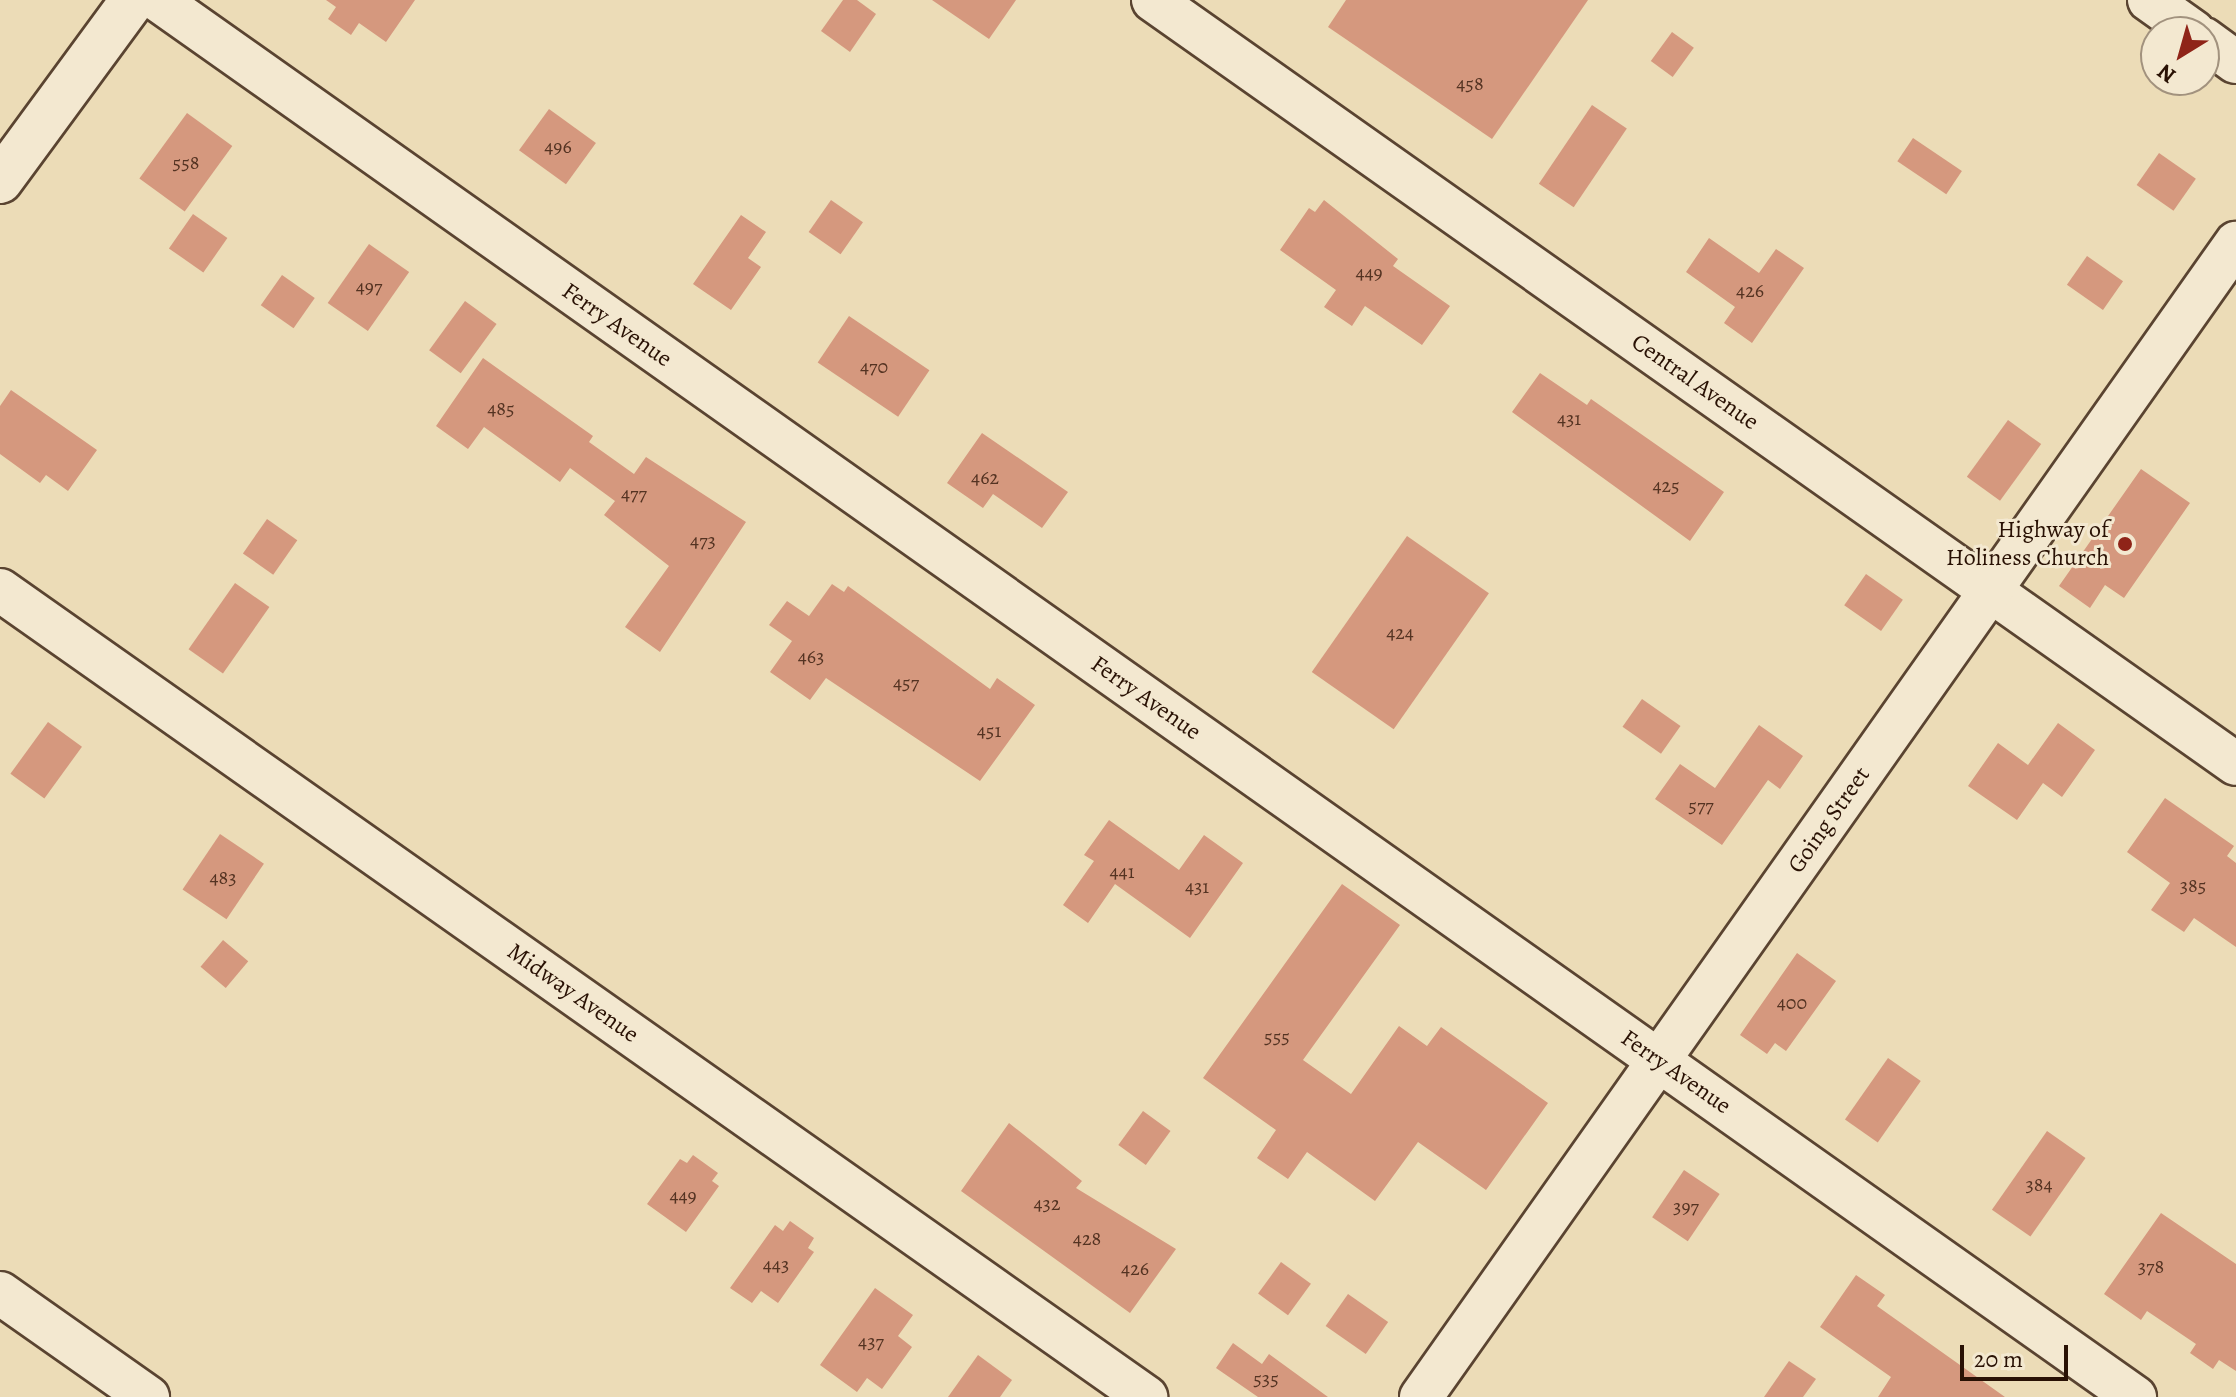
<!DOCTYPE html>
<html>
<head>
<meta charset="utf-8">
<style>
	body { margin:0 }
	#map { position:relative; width:2236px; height:1397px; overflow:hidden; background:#ecdcb7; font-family:Alegreya,serif }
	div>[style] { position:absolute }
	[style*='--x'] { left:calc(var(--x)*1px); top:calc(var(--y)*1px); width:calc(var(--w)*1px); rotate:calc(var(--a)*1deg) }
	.building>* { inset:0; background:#d5987e; transform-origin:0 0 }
	.roads { filter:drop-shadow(2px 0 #5a4431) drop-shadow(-2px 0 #5a4431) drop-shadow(0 2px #5a4431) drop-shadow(0 -2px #5a4431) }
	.street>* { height:42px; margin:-21px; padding:0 21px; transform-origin:21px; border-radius:21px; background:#f3e8d0 }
	.secondary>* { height:44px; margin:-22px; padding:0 22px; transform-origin:22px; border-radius:22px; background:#f3e8d0 }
	.dots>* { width:22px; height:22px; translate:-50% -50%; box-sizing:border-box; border:4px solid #f3e8d0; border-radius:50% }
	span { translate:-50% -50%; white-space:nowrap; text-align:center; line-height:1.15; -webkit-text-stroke:6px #f3e8d0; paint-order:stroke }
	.number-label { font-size:20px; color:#543322 }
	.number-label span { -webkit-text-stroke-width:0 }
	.street-label { font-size:24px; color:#291104 }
	.poi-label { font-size:24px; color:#291104 }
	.right { translate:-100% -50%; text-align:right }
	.north { position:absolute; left:2140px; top:16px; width:80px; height:80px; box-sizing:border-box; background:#f3e8d0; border:2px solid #a2927e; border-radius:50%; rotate:217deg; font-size:22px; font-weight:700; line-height:32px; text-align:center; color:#291104 }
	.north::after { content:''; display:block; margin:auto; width:28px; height:36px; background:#8f2418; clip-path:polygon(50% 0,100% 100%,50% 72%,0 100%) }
	.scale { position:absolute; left:1960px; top:1345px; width:108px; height:36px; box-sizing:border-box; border:4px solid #291104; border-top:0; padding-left:10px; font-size:24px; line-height:28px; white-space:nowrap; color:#291104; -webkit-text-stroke:6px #f3e8d0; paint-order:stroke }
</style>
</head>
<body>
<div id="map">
	<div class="building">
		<i style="clip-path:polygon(326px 0,415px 0,386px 42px,359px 23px,351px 35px,328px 19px,336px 7px)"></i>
		<i style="clip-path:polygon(843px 0,857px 0,876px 14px,850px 52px,821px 31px)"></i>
		<i style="clip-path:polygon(932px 0,1016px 0,989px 39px)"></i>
		<i style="clip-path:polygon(1346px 0,1588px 0,1492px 139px,1328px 27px)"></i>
		<i style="left:1672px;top:32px;width:27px;height:36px;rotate:36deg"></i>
		<i style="left:1592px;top:105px;width:42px;height:95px;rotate:34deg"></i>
		<i style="left:549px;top:109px;width:58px;height:51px;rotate:36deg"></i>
		<i style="left:187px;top:113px;width:56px;height:81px;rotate:36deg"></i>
		<i style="left:1913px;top:138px;width:59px;height:28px;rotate:34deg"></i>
		<i style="left:2159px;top:153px;width:45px;height:39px;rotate:35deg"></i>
		<i style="left:831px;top:200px;width:39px;height:39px;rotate:35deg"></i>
		<i style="clip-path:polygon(1324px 200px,1398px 259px,1393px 266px,1450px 306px,1422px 345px,1365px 306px,1352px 326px,1324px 307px,1336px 290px,1280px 250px,1309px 208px,1315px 212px)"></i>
		<i style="left:193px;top:214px;width:42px;height:42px;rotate:35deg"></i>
		<i style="clip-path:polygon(741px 215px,766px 232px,748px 258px,761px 267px,731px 310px,693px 284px)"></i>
		<i style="clip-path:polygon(1709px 238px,1759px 273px,1776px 249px,1804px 268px,1752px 343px,1724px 323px,1735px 307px,1686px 272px)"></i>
		<i style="left:369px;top:244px;width:49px;height:72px;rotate:35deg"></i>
		<i style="left:2087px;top:256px;width:44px;height:35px;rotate:35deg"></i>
		<i style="left:282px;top:275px;width:40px;height:37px;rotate:35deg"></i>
		<i style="left:465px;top:301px;width:39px;height:61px;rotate:36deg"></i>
		<i style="left:849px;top:316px;width:97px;height:56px;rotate:34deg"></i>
		<i style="clip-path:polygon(483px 358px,593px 436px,589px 442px,634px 474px,646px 457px,746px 522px,660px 652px,625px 627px,669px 566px,604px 515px,615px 501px,570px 468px,560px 482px,484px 427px,468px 449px,436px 426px)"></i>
		<i style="clip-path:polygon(1540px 373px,1587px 405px,1591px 399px,1724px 492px,1690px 541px,1512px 412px)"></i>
		<i style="clip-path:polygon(11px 390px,97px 450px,68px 491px,46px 475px,40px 483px,0 454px,0 406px)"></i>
		<i style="left:2008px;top:420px;width:41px;height:70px;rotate:36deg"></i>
		<i style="clip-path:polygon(982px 433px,1068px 492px,1042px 528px,993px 494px,983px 508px,947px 483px)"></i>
		<i style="clip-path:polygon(2141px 469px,2190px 503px,2124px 598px,2105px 585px,2090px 608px,2059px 586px)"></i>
		<i style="left:267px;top:519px;width:37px;height:42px;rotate:35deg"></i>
		<i style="left:1407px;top:536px;width:100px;height:166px;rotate:35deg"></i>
		<i style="left:1866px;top:574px;width:45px;height:38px;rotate:35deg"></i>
		<i style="left:235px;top:583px;width:42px;height:81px;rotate:35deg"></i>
		<i style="clip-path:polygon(832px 584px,844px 592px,848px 586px,990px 689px,997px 678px,1035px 705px,980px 781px,826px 678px,810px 700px,770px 672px,792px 641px,769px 625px,787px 601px,809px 616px)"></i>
		<i style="left:1642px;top:699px;width:47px;height:34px;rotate:35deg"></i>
		<i style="left:48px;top:722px;width:42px;height:64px;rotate:36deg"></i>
		<i style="clip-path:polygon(2058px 723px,2095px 750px,2062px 797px,2043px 783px,2017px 820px,1968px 786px,1998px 743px,2028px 765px)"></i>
		<i style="clip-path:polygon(1759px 725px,1803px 756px,1780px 789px,1768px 780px,1722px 845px,1655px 799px,1680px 764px,1715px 788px)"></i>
		<i style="clip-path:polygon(2165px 798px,2234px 846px,2227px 856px,2236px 863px,2236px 947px,2194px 918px,2184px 932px,2151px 910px,2170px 883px,2127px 852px)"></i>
		<i style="clip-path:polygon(1109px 820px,1179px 870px,1204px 835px,1243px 863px,1190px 938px,1115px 884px,1088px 923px,1063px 905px,1094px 861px,1084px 855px)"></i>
		<i style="left:220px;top:834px;width:53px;height:67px;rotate:34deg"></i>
		<i style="clip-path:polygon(1342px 884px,1400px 925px,1303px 1060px,1351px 1094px,1399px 1026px,1427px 1046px,1441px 1027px,1548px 1103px,1486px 1190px,1418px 1142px,1375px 1201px,1307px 1152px,1288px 1179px,1257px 1158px,1276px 1130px,1203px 1078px)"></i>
		<i style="left:223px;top:940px;width:33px;height:35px;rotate:40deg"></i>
		<i style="clip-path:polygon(1797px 953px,1836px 981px,1786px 1051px,1775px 1043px,1767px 1054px,1740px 1035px)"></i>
		<i style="left:1888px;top:1058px;width:40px;height:75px;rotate:35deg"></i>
		<i style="left:1143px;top:1111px;width:34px;height:42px;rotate:36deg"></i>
		<i style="clip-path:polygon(1009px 1123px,1082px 1181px,1076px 1188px,1176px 1249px,1130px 1313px,961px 1191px)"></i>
		<i style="left:2047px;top:1131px;width:47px;height:96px;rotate:35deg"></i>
		<i style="clip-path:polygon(693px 1155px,718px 1173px,712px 1181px,719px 1186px,686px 1232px,647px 1204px,680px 1159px,687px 1163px)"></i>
		<i style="left:1684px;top:1170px;width:43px;height:57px;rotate:34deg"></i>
		<i style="clip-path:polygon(2161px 1213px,2236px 1264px,2236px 1371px,2219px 1360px,2213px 1369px,2190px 1353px,2196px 1344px,2147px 1311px,2141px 1320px,2104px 1294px)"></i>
		<i style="clip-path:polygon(790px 1221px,814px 1238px,808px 1248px,814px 1252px,778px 1303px,761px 1291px,752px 1303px,730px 1288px,775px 1225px,783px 1231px)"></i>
		<i style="left:1281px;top:1262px;width:37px;height:39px;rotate:36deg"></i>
		<i style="clip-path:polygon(1856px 1275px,1885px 1295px,1877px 1306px,2005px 1397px,1878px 1397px,1891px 1377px,1820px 1327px)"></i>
		<i style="clip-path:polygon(875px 1288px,913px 1315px,898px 1336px,912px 1347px,882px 1389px,867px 1378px,857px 1392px,820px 1365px)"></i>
		<i style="left:1348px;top:1294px;width:49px;height:39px;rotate:35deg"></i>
		<i style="clip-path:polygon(1233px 1343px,1262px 1364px,1269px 1354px,1328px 1397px,1258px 1397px,1216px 1368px)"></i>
		<i style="clip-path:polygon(978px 1355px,1012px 1380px,1000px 1397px,948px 1397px)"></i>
		<i style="clip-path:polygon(1789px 1361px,1816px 1379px,1803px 1397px,1764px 1397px)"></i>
	</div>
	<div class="roads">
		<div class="street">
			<i style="--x:158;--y:0;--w:2421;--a:35.25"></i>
			<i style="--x:1153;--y:0;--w:1325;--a:35.2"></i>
			<i style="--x:2149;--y:0;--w:55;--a:35.4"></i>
			<i style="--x:2204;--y:39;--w:39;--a:36"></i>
			<i style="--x:0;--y:590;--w:1402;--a:35.15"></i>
			<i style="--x:0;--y:1293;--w:181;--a:35.1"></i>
			<i style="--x:1421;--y:1397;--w:1413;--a:-54.77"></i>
		</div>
		<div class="secondary">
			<i style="--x:0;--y:181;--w:225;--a:-53.7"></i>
		</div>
	</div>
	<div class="dots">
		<i style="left:2125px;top:544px;background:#8f2418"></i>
	</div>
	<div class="number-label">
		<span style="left:1470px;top:83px">458</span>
		<span style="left:558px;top:146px">496</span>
		<span style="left:186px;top:162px">558</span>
		<span style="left:1369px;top:272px">449</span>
		<span style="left:369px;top:286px">497</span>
		<span style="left:1750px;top:290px">426</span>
		<span style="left:874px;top:366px">470</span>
		<span style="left:501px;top:408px">485</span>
		<span style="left:1569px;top:418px">431</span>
		<span style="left:985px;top:477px">462</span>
		<span style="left:1666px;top:485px">425</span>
		<span style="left:634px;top:493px">477</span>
		<span style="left:703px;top:540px">473</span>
		<span style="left:1400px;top:632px">424</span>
		<span style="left:811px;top:656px">463</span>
		<span style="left:906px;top:682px">457</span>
		<span style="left:989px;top:730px">451</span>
		<span style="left:1701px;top:805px">577</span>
		<span style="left:1122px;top:871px">441</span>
		<span style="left:223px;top:877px">483</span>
		<span style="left:2193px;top:885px">385</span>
		<span style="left:1197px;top:886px">431</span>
		<span style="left:1792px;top:1002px">400</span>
		<span style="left:1277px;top:1036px">555</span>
		<span style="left:2039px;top:1184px">384</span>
		<span style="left:683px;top:1195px">449</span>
		<span style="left:1047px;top:1203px">432</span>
		<span style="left:1686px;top:1206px">397</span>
		<span style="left:1087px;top:1238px">428</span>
		<span style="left:776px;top:1264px">443</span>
		<span style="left:2151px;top:1266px">378</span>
		<span style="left:1135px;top:1268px">426</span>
		<span style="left:871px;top:1341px">437</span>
		<span style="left:1266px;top:1378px">535</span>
	</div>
	<div class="street-label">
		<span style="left:617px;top:325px;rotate:35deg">Ferry Avenue</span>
		<span style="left:1695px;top:382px;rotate:35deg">Central Avenue</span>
		<span style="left:1146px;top:698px;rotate:35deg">Ferry Avenue</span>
		<span style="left:1829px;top:820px;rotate:-55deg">Going Street</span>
		<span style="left:573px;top:993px;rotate:35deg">Midway Avenue</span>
		<span style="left:1676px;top:1072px;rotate:35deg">Ferry Avenue</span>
	</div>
	<div class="poi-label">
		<span class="right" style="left:2109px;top:544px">Highway of<br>Holiness Church</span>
	</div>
	<div class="north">N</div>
	<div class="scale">20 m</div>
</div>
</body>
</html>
